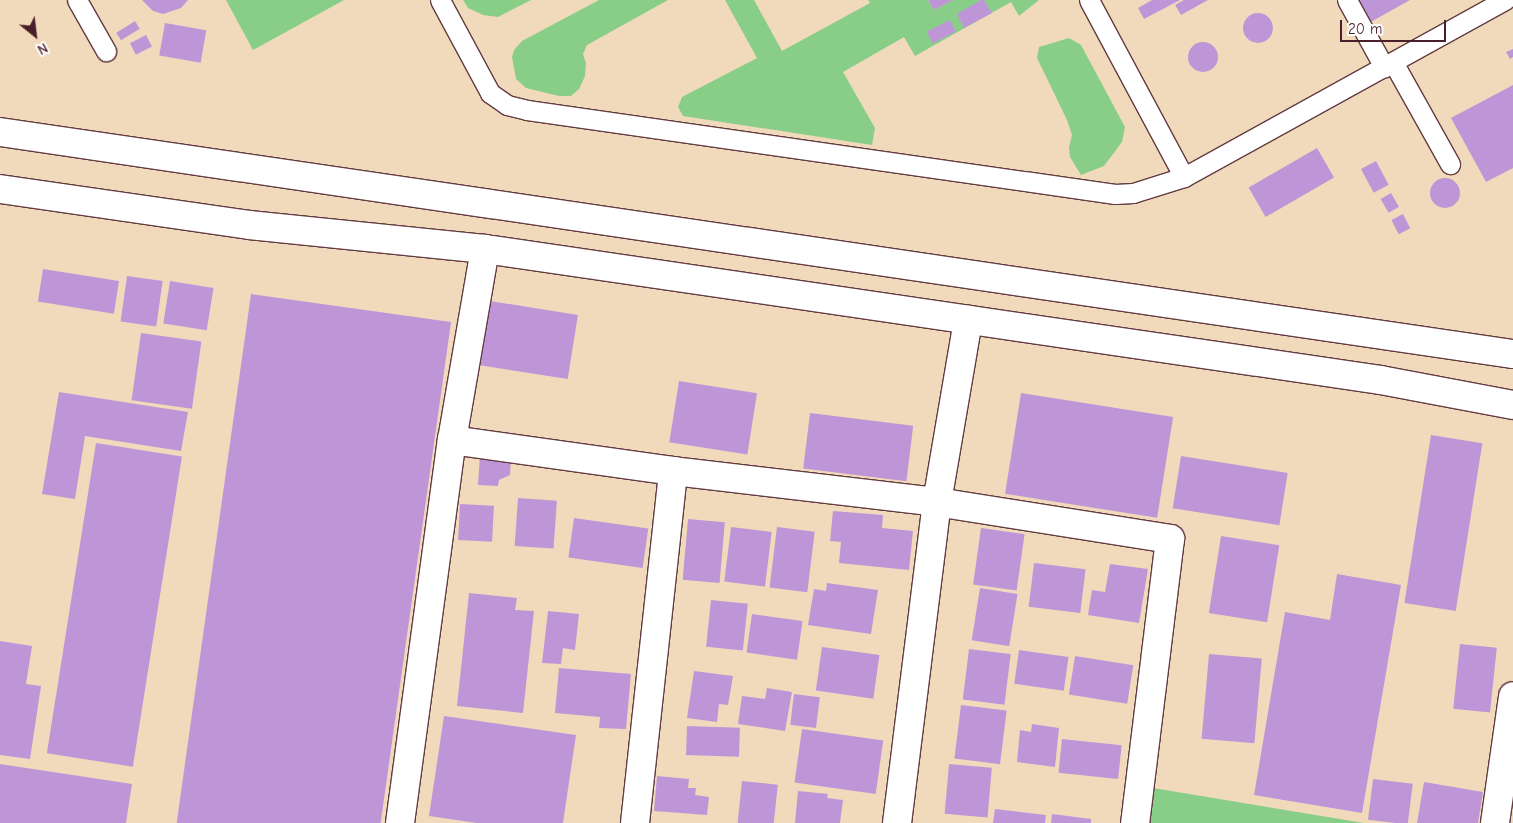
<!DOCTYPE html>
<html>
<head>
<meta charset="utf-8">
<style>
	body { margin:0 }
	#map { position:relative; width:1513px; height:823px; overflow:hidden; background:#f1dabb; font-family:"Comic Neue",sans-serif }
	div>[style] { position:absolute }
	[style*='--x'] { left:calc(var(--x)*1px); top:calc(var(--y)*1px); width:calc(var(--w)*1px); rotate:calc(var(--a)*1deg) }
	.green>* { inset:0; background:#88ce89 }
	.building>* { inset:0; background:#be96d8; transform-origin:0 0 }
	.round { border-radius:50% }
	.roads { filter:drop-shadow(1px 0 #633b41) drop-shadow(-1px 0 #633b41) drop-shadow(0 1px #633b41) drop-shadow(0 -1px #633b41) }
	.service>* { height:19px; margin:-9.5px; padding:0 9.5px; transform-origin:9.5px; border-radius:9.5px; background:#fff }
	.minor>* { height:28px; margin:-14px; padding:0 14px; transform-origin:14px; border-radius:14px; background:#fff }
	.tertiary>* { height:28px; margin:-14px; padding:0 14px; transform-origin:14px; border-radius:14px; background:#fff }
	span { translate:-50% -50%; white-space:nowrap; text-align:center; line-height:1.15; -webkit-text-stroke:4px #fff; paint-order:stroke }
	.north { position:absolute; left:10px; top:10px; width:50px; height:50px; -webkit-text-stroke:4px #fff; paint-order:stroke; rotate:151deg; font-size:14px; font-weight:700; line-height:20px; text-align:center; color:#4a1f2b }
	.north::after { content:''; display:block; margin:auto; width:18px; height:22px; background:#4a1f2b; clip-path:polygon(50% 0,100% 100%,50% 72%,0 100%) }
	.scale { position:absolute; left:1340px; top:20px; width:106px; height:22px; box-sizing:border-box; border:2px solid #4a1f2b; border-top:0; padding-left:6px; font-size:15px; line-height:18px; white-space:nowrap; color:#4a1f2b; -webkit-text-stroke:4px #fff; paint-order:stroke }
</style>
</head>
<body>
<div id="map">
	<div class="green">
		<i style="clip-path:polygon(226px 0,344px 0,253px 50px)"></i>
		<i style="clip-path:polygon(463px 0,531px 0,498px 17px,483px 15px,468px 8px)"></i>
		<i style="clip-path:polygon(599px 0,668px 0,587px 45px,583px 54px,586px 63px,585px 76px,579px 89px,571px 96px,559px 96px,526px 88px,516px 79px,512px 57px,514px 50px,522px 41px)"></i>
		<i style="clip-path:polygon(725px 0,754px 0,782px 51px,870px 3px,868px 0,928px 0,934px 10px,953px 0,1039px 0,1019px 16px,1011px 2px,915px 56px,904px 37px,843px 72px,875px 128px,872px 145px,683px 116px,678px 107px,682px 97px,757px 58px)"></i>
		<i style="clip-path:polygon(1069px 38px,1081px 45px,1125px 127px,1122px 142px,1104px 166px,1081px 175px,1070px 157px,1069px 147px,1072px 135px,1067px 120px,1037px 58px,1039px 47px)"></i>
		<i style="clip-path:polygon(1153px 788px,1364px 823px,1149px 823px)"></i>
	</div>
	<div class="building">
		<i style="clip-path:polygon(142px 0,188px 0,181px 8px,163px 14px,153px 11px)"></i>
		<i style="clip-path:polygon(928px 0,953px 0,934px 10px)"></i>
		<i style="clip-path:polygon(981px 0,984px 0,992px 13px,964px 28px,957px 14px)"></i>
		<i style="clip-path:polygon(1152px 0,1180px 0,1144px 19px,1138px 8px)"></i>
		<i style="clip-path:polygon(1184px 0,1208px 0,1181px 15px,1175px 5px)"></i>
		<i style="clip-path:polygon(1357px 0,1410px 0,1369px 23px)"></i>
		<i class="round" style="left:1243px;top:13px;width:30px;height:30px"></i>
		<i style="left:950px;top:20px;width:13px;height:26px;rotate:63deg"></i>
		<i style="left:135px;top:21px;width:9px;height:22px;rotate:58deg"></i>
		<i style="left:165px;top:23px;width:42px;height:33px;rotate:10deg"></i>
		<i style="left:146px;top:35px;width:13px;height:18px;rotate:63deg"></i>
		<i class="round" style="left:1188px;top:42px;width:30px;height:30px"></i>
		<i style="clip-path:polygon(1513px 49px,1513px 57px,1510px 59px,1506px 52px)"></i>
		<i style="clip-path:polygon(1513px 85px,1513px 168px,1486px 182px,1451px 118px)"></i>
		<i style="left:1317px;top:148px;width:34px;height:79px;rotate:60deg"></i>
		<i style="left:1376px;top:161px;width:27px;height:17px;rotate:62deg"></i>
		<i class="round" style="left:1430px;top:178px;width:30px;height:30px"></i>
		<i style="left:1391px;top:193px;width:16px;height:12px;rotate:60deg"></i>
		<i style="left:1403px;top:214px;width:16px;height:13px;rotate:63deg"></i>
		<i style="left:43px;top:269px;width:77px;height:33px;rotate:9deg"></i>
		<i style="left:127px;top:276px;width:36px;height:46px;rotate:8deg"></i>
		<i style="left:170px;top:281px;width:44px;height:43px;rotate:9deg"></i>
		<i style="left:251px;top:294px;width:202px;height:534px;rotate:8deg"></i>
		<i style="left:490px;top:301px;width:89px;height:65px;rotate:9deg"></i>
		<i style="left:141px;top:333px;width:61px;height:68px;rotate:8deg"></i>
		<i style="left:679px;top:381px;width:79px;height:62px;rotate:9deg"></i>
		<i style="clip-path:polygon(59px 392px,188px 412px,181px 451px,85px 436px,75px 499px,42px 494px)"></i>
		<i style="left:1021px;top:393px;width:154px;height:102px;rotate:9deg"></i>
		<i style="left:810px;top:413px;width:104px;height:56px;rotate:7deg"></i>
		<i style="left:1431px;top:435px;width:52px;height:170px;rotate:9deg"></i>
		<i style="left:96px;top:443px;width:87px;height:314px;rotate:9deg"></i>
		<i style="clip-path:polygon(480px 455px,511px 457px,510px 475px,499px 480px,498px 486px,478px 485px)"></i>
		<i style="left:1181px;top:456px;width:108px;height:53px;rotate:9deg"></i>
		<i style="left:518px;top:498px;width:39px;height:48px;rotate:4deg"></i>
		<i style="left:460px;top:504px;width:34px;height:36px;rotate:3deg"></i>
		<i style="clip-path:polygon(833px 511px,883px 515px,882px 528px,913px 531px,909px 570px,839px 563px,841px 542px,830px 541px)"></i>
		<i style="left:574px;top:518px;width:75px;height:40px;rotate:8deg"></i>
		<i style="left:688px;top:519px;width:37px;height:61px;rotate:5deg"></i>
		<i style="left:731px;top:527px;width:41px;height:55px;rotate:7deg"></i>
		<i style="left:777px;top:527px;width:38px;height:61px;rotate:7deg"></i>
		<i style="left:981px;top:528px;width:44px;height:57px;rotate:8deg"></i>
		<i style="left:1221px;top:536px;width:59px;height:78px;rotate:9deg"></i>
		<i style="left:1034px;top:563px;width:52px;height:44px;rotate:7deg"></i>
		<i style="clip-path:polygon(1110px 564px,1148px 569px,1139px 623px,1088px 615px,1092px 590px,1105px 592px)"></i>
		<i style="clip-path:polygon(1337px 574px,1401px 585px,1362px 813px,1254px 795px,1285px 612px,1330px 620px)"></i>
		<i style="clip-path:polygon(827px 583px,878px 590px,871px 634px,808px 625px,814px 589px,826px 591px)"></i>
		<i style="left:980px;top:588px;width:38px;height:53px;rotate:9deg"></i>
		<i style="clip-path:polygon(469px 593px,517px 598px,515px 610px,534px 611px,523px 713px,457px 706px)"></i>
		<i style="left:711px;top:600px;width:37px;height:47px;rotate:6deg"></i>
		<i style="clip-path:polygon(548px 611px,579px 614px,575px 650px,563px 648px,561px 664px,542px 663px)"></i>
		<i style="left:752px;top:614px;width:51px;height:39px;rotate:8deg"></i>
		<i style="clip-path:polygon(0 641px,32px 646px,26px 684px,41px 686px,30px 759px,0 755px)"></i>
		<i style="left:1460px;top:644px;width:37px;height:65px;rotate:6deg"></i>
		<i style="left:822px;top:647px;width:58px;height:44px;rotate:8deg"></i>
		<i style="left:969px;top:649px;width:42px;height:51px;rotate:7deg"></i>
		<i style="left:1019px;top:650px;width:50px;height:34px;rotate:8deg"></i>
		<i style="left:1209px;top:654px;width:53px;height:85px;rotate:5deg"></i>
		<i style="left:1075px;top:656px;width:59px;height:39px;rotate:9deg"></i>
		<i style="clip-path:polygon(559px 668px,631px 674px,626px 729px,599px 728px,600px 717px,555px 713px)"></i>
		<i style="clip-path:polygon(694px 671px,733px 676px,728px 705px,719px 704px,717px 722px,687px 718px)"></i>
		<i style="clip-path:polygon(767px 688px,792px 692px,785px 731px,738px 724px,742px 696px,765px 699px)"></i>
		<i style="left:794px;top:694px;width:26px;height:31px;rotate:7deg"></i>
		<i style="left:961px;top:705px;width:46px;height:54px;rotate:7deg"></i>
		<i style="clip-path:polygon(444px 716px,576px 735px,563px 823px,477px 823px,429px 816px)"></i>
		<i style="clip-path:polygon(1032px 724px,1059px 728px,1055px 767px,1017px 762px,1020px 730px,1031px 732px)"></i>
		<i style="left:687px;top:726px;width:53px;height:29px;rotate:2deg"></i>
		<i style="left:802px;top:729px;width:82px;height:54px;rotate:8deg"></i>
		<i style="left:1062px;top:739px;width:60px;height:34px;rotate:6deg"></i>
		<i style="clip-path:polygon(0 764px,132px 784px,126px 823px,0 823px)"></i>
		<i style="left:949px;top:764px;width:43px;height:50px;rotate:5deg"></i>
		<i style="clip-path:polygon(657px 776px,689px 779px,688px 788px,696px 788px,695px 795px,709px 797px,707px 815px,654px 811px)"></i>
		<i style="left:1373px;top:779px;width:40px;height:41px;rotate:7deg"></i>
		<i style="left:742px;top:781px;width:36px;height:42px;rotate:6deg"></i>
		<i style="clip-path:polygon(1424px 782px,1483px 792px,1478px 823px,1417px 823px)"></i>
		<i style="clip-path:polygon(798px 791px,828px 794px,827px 798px,843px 800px,840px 823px,795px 823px)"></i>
		<i style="clip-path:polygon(995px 809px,1046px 815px,1045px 823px,993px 823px)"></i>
		<i style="clip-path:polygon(1052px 814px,1091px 819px,1091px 823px,1051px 823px)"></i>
	</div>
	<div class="roads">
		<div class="service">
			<i style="--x:77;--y:0;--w:59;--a:60.4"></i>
			<i style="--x:440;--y:0;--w:106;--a:61.7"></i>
			<i style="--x:490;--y:93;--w:21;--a:35"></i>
			<i style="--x:507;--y:105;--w:21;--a:14"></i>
			<i style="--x:527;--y:110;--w:594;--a:8.13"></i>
			<i style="--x:1115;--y:194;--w:18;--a:-3"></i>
			<i style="--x:1133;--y:193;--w:53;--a:-17.4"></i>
			<i style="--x:1089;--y:0;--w:201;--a:61.8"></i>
			<i style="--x:1184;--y:177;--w:367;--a:-28.9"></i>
			<i style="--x:1347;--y:0;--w:77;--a:61.1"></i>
			<i style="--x:1393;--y:62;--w:117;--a:60.8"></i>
		</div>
		<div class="minor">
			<i style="--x:452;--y:440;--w:223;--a:8"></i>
			<i style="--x:400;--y:823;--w:387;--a:-82.3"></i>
			<i style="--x:452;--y:440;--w:194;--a:-80.2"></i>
			<i style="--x:635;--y:823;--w:354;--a:-83.8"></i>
			<i style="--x:673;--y:471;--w:266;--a:6.7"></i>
			<i style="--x:937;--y:502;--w:236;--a:9"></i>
			<i style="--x:1170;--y:539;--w:286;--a:97"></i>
			<i style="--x:897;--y:823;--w:323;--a:-82.9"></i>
			<i style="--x:937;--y:502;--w:185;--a:-80.3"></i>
			<i style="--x:1495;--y:823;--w:128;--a:-81.9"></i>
		</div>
		<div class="tertiary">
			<i style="--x:0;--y:132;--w:1529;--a:8.35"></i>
			<i style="--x:0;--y:189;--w:252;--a:8.2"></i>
			<i style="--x:249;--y:225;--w:237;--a:5.8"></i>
			<i style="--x:485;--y:249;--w:906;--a:8.32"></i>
			<i style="--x:1381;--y:380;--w:134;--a:10.7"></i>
		</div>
	</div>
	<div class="north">N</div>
	<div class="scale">20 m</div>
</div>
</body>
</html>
